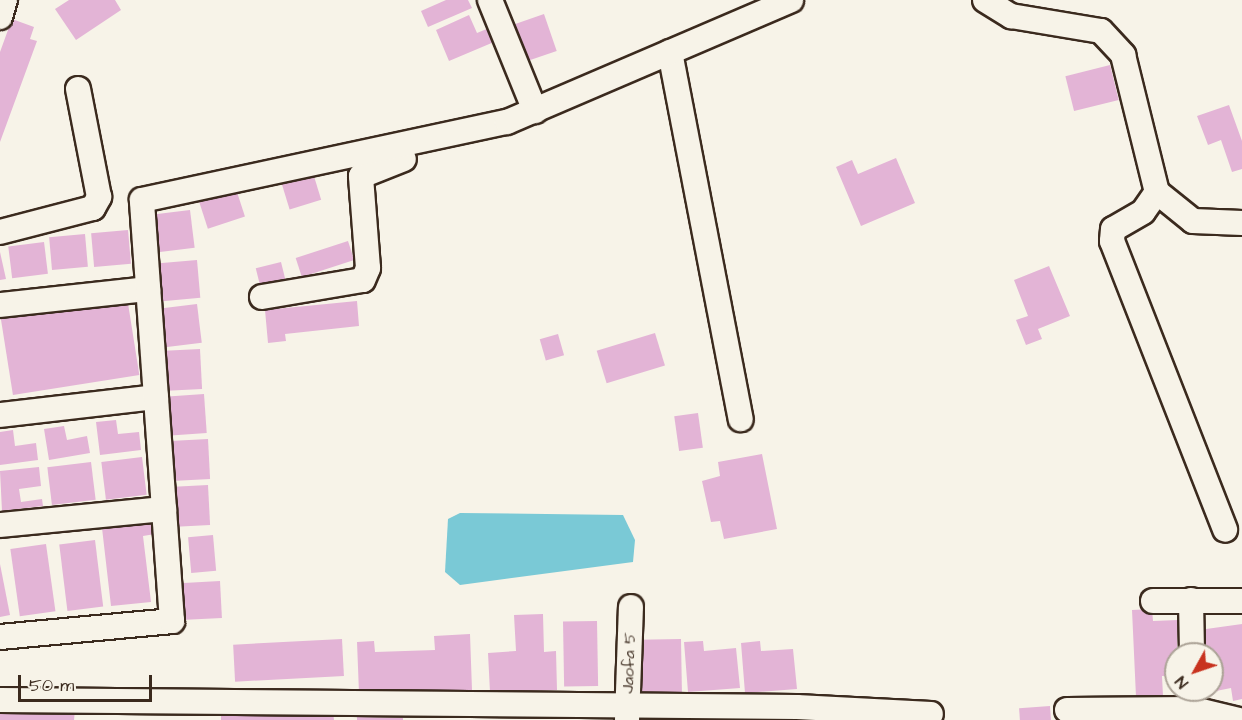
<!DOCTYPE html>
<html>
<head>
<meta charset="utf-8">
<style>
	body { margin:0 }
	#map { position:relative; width:1242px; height:720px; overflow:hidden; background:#f7f3e8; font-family:"Architects Daughter",sans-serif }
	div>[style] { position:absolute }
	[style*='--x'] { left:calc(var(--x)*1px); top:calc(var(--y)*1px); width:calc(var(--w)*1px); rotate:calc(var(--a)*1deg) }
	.water>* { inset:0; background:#7ac9d6 }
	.building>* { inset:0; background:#e3b4d6; transform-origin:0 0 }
	.roads { filter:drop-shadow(2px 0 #3b2a1e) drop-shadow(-2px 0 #3b2a1e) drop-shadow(0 2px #3b2a1e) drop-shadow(0 -2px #3b2a1e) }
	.minor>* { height:24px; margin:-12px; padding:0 12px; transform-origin:12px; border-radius:12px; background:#f7f3e8 }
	span { translate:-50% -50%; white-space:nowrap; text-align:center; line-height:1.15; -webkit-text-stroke:4.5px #f7f3e8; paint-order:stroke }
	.street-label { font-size:16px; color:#3b2a1e }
	.north { position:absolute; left:1164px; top:642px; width:60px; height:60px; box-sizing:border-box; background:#f7f3e8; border:2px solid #aca397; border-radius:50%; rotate:230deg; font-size:16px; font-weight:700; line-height:24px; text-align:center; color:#3b2a1e }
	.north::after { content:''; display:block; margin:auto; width:21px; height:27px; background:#c8321e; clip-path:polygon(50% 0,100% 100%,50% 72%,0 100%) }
	.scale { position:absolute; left:18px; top:675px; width:134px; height:27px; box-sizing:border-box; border:3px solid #3b2a1e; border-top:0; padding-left:8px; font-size:18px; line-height:21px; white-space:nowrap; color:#3b2a1e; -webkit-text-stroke:4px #f7f3e8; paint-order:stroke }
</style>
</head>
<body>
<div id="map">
	<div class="water">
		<i style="clip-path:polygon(460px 513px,623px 515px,635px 540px,633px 562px,460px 585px,445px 572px,448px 519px)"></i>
	</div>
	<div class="building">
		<i style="clip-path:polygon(69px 0,115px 0,121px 10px,76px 40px,55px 9px)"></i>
		<i style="clip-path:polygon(446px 0,468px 0,472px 8px,428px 27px,421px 11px)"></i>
		<i style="left:544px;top:14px;width:39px;height:35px;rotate:71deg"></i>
		<i style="clip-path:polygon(469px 15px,477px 33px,489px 28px,494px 42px,449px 61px,436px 30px)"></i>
		<i style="clip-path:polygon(12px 19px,34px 27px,30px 39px,37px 41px,0 142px,0 52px)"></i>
		<i style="left:1110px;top:65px;width:36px;height:46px;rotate:76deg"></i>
		<i style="clip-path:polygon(1229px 105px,1242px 141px,1242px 169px,1232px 172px,1221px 140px,1208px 145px,1197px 116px)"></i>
		<i style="clip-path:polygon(896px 158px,915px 203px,861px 226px,836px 167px,852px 160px,858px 174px)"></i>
		<i style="left:313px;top:173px;width:28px;height:33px;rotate:73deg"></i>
		<i style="left:236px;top:189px;width:29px;height:39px;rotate:72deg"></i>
		<i style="left:190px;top:210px;width:38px;height:35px;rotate:83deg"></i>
		<i style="left:128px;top:230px;width:34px;height:37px;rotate:85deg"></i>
		<i style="left:85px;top:234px;width:33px;height:36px;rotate:85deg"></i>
		<i style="left:348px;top:241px;width:20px;height:55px;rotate:72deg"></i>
		<i style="left:44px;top:242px;width:32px;height:36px;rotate:83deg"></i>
		<i style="clip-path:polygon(0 252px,6px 279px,0 280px)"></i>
		<i style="left:197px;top:260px;width:38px;height:38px;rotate:85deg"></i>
		<i style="left:281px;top:262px;width:21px;height:26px;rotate:76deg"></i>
		<i style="clip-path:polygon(1049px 266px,1070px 316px,1038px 329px,1042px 339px,1026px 345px,1016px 320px,1028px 316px,1014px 280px)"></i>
		<i style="left:127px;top:297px;width:79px;height:128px;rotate:81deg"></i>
		<i style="clip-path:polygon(357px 301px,359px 326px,285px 334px,286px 341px,268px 343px,265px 310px)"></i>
		<i style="left:197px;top:304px;width:39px;height:37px;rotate:83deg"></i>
		<i style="left:655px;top:333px;width:34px;height:61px;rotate:73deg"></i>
		<i style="left:558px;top:334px;width:22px;height:19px;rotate:74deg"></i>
		<i style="left:200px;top:349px;width:40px;height:35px;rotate:87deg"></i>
		<i style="left:204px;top:394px;width:39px;height:36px;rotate:86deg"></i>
		<i style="left:698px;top:413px;width:35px;height:24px;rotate:82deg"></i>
		<i style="clip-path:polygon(116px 420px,118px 434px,139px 432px,141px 450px,100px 455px,96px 422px)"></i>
		<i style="clip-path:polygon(64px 426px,67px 440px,87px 436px,90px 453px,49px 460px,44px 429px)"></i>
		<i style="clip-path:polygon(13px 430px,15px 446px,36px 443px,38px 460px,0 465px,0 432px)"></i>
		<i style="left:208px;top:439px;width:40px;height:38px;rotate:87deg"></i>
		<i style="clip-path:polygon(762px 454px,777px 529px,724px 539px,720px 521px,711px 522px,702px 481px,720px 476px,718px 462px)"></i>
		<i style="left:142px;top:457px;width:38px;height:41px;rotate:83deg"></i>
		<i style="left:91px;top:462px;width:38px;height:44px;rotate:83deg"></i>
		<i style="clip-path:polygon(39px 467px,41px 486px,19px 489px,21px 502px,42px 499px,43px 506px,2px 511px,0 471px)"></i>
		<i style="left:208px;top:485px;width:40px;height:34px;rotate:87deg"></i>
		<i style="clip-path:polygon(154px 523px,155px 534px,143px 536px,151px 602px,111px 606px,102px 528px)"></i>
		<i style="left:213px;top:535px;width:36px;height:25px;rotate:85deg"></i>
		<i style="left:95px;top:540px;width:67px;height:36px;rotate:83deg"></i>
		<i style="left:46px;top:544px;width:68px;height:36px;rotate:82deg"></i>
		<i style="clip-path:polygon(0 564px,10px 615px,0 617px)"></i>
		<i style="left:220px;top:581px;width:37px;height:41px;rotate:87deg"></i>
		<i style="clip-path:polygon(1152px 609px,1153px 621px,1178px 620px,1176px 676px,1162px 676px,1163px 696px,1136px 697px,1132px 610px)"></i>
		<i style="clip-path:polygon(543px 614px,544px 652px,556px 651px,557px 690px,490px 692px,488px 653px,516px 651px,514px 615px)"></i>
		<i style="left:597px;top:621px;width:65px;height:34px;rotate:89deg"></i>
		<i style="clip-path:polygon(1242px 624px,1242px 699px,1233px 701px,1231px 688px,1216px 691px,1212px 654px,1203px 654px,1199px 630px)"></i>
		<i style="clip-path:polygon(470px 634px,472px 690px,359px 693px,357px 642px,374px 641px,375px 652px,435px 650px,434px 636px)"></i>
		<i style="left:342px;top:639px;width:37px;height:109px;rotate:87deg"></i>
		<i style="left:681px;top:639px;width:54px;height:43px;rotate:89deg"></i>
		<i style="clip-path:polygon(703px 641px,704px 651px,736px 648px,740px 688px,688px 692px,684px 642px)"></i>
		<i style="clip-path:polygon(760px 641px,761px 651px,793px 649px,797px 689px,745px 693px,741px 643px)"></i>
		<i style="left:1050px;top:706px;width:14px;height:31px;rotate:86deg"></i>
		<i style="clip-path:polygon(0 708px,75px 710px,74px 720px,0 720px)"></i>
		<i style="clip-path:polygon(333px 711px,334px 720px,221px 720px,221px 714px)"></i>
		<i style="clip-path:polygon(665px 714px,763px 717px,763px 720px,665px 720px)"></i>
		<i style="clip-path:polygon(357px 717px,403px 718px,403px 720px,357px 720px)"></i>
	</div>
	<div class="roads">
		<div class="minor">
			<i style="--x:490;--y:0;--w:120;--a:67.9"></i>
			<i style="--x:985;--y:0;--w:31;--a:32"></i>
			<i style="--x:1011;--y:16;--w:91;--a:9.5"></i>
			<i style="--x:1101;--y:31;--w:33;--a:47"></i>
			<i style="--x:1123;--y:55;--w:141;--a:76.1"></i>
			<i style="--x:1157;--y:192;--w:24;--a:125"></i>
			<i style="--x:1143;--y:212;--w:34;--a:150"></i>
			<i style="--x:1113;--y:229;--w:12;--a:95"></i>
			<i style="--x:1112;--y:241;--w:310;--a:68.6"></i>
			<i style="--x:0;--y:17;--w:18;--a:-74"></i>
			<i style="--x:670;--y:52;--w:374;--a:79.1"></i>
			<i style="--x:1157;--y:192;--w:46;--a:38.9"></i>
			<i style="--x:1193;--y:221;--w:49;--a:2.3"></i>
			<i style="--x:0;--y:232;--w:96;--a:-14.5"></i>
			<i style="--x:93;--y:208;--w:13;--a:-61"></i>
			<i style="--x:99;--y:197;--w:110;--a:-101"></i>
			<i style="--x:262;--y:297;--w:102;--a:-9.6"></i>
			<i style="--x:363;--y:280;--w:13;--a:-67"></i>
			<i style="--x:368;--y:268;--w:92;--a:-94.4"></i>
			<i style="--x:361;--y:176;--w:46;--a:-21.6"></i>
			<i style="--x:0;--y:305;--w:149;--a:-6.2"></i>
			<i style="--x:0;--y:415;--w:157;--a:-6.6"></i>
			<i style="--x:0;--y:525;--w:165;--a:-5.6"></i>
			<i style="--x:1191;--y:600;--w:54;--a:88.9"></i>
			<i style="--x:1153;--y:601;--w:89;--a:0"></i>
			<i style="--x:0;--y:637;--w:173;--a:-5.3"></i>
			<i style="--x:172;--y:621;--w:422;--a:-94.1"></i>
			<i style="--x:142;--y:200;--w:373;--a:-12.1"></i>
			<i style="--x:507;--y:122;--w:309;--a:-23.2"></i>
			<i style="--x:0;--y:700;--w:797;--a:0.5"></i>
			<i style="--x:797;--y:707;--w:134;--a:3"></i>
			<i style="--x:1067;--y:710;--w:126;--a:-0.5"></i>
			<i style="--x:1193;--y:709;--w:47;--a:13.4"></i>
			<i style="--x:627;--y:720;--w:113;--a:-88"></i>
		</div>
	</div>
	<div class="street-label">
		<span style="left:629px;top:663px;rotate:-88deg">Jaofa 5</span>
	</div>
	<div class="north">N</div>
	<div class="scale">50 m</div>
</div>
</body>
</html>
